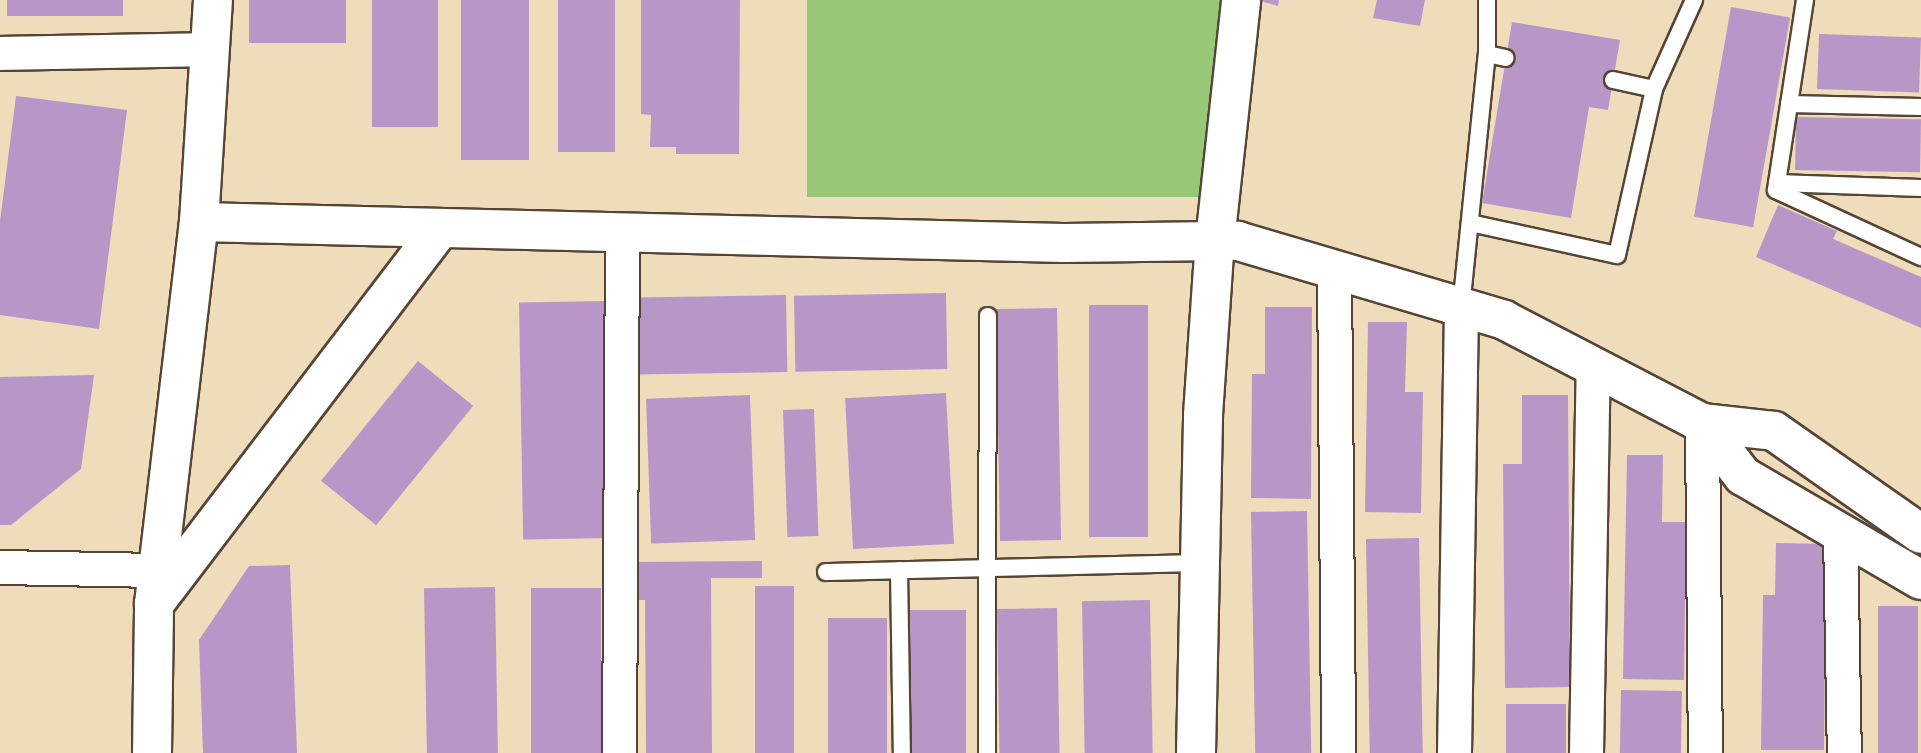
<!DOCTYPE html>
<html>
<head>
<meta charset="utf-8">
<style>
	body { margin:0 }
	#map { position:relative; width:1921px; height:753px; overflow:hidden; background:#efdcba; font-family:"Libre Bodoni",serif }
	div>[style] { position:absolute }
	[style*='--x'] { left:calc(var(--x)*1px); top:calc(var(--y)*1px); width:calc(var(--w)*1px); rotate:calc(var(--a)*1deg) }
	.green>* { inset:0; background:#97c878; transform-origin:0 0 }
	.building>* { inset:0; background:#b996c8; transform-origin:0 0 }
	.roads { filter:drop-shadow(2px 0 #564535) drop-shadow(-2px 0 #564535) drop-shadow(0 2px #564535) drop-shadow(0 -2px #564535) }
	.service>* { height:16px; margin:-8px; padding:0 8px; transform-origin:8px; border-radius:8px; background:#fff }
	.minor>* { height:33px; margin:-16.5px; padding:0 16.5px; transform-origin:16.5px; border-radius:16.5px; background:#fff }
	.tertiary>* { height:38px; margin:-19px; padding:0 19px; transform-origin:19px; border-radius:19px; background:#fff }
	span { translate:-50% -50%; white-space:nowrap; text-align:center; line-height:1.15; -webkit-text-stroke:5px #f6f6f2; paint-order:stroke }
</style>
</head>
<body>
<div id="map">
	<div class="green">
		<i style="left:807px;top:0;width:423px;height:197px"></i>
	</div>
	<div class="building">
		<i style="left:7px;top:0;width:116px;height:16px"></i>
		<i style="left:249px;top:0;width:97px;height:43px"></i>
		<i style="left:372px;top:0;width:66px;height:127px"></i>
		<i style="left:461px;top:0;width:68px;height:160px"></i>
		<i style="left:558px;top:0;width:57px;height:152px"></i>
		<i style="clip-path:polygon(641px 0,740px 0,739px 154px,676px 154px,676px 147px,650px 147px,651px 115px,641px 114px)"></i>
		<i style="clip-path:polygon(1257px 0,1279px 0,1278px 6px)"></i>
		<i style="clip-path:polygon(1377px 0,1425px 0,1420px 26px,1373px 18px)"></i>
		<i style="left:1731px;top:7px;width:60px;height:213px;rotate:10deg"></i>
		<i style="clip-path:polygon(1512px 22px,1620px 40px,1608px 110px,1589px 107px,1571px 218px,1482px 203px)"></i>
		<i style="left:1819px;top:34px;width:102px;height:55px;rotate:2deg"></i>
		<i style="clip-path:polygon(16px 96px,127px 110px,99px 329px,0 315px,0 221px)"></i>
		<i style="left:1796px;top:117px;width:125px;height:53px;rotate:1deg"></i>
		<i style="clip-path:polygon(1778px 205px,1837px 231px,1833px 239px,1921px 277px,1921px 328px,1756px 257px)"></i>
		<i style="left:946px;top:293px;width:76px;height:152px;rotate:89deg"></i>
		<i style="left:786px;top:295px;width:77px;height:149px;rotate:89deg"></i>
		<i style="left:606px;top:301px;width:237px;height:87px;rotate:89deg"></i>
		<i style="left:1089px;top:305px;width:59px;height:232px"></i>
		<i style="clip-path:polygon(1265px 307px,1312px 307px,1311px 499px,1251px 498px,1252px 374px,1265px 374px)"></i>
		<i style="left:1057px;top:308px;width:232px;height:61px;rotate:89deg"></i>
		<i style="clip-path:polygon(1368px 322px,1407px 322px,1405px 392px,1423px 392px,1421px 513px,1365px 512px)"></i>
		<i style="left:418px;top:361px;width:71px;height:154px;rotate:39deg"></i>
		<i style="clip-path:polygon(94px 375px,81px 469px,11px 525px,0 525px,0 377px)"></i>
		<i style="left:946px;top:393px;width:151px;height:101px;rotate:87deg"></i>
		<i style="left:750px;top:395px;width:145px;height:104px;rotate:88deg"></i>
		<i style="clip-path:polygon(1522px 395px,1568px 395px,1570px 687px,1505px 688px,1503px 464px,1522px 464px)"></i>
		<i style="left:814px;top:409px;width:127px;height:31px;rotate:88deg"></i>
		<i style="clip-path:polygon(1627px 455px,1663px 455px,1662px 522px,1686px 522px,1684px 680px,1623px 679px)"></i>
		<i style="left:1307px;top:511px;width:242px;height:56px;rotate:89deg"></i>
		<i style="left:1419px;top:538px;width:215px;height:53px;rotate:89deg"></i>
		<i style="clip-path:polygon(1776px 543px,1826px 544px,1824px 750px,1761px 750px,1763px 595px,1775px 595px)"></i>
		<i style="clip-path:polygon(762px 561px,762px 578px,711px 578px,712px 753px,646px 753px,645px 600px,633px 600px,633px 562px)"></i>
		<i style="clip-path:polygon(290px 565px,297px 753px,203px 753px,199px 640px,249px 566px)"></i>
		<i style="left:755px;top:586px;width:39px;height:167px"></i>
		<i style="left:495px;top:587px;width:166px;height:71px;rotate:89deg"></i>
		<i style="left:531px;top:588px;width:70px;height:165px"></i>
		<i style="left:1150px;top:600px;width:153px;height:68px;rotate:89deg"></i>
		<i style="left:1878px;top:606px;width:40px;height:147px"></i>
		<i style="left:1057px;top:608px;width:145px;height:60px;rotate:89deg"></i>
		<i style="left:966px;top:610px;width:143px;height:62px;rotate:90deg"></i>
		<i style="left:828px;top:618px;width:59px;height:135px"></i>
		<i style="left:1621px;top:690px;width:61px;height:63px;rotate:1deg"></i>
		<i style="left:1506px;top:704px;width:60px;height:49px"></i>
	</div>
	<div class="roads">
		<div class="service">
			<i style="--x:1805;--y:0;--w:192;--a:98.7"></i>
			<i style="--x:1776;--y:190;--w:160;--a:24.8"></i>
			<i style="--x:1487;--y:54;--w:19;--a:12"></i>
			<i style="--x:1613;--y:80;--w:42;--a:12.4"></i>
			<i style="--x:1654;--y:89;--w:98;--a:-65.8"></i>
			<i style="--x:1789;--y:104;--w:132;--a:1.3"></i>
			<i style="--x:1777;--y:183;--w:144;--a:2"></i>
			<i style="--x:1470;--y:223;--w:150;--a:12.3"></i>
			<i style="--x:1617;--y:255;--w:170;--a:-77.4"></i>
			<i style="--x:1461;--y:308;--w:255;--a:-84.2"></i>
			<i style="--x:1487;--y:54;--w:54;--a:-90"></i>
			<i style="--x:899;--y:570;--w:183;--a:89.1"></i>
			<i style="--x:826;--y:572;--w:374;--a:-1.4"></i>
			<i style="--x:987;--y:753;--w:437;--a:-89.9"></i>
		</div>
		<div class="minor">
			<i style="--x:0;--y:53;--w:211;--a:-1.1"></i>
			<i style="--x:1334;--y:270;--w:483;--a:89.5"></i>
			<i style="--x:1702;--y:423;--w:330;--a:89.5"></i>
			<i style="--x:1840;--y:532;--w:221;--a:89"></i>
			<i style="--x:0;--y:567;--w:157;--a:1.1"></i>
			<i style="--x:619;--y:753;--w:521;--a:-89.67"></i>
			<i style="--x:1454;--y:753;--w:445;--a:-89.1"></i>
			<i style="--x:1586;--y:753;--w:386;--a:-89"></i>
		</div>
		<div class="tertiary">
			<i style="--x:199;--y:222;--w:222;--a:-86.4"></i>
			<i style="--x:1702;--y:423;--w:67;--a:52.3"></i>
			<i style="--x:1743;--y:476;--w:206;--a:30.3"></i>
			<i style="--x:154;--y:604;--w:472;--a:-52.7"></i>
			<i style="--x:152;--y:753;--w:149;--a:-89.2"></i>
			<i style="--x:154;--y:604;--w:385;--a:-83.3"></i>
			<i style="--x:199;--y:222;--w:865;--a:1.39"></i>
			<i style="--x:1064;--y:243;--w:174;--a:-0.7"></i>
			<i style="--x:1238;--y:241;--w:277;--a:16.5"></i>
			<i style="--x:1504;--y:320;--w:223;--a:27.5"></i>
			<i style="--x:1702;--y:423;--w:72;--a:6.3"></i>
			<i style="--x:1774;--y:431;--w:179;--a:35"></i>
			<i style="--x:1196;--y:753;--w:338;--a:-88.8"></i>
			<i style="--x:1203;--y:415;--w:174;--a:-86.1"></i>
			<i style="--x:1215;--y:241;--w:242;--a:-83.8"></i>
		</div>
	</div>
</div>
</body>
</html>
